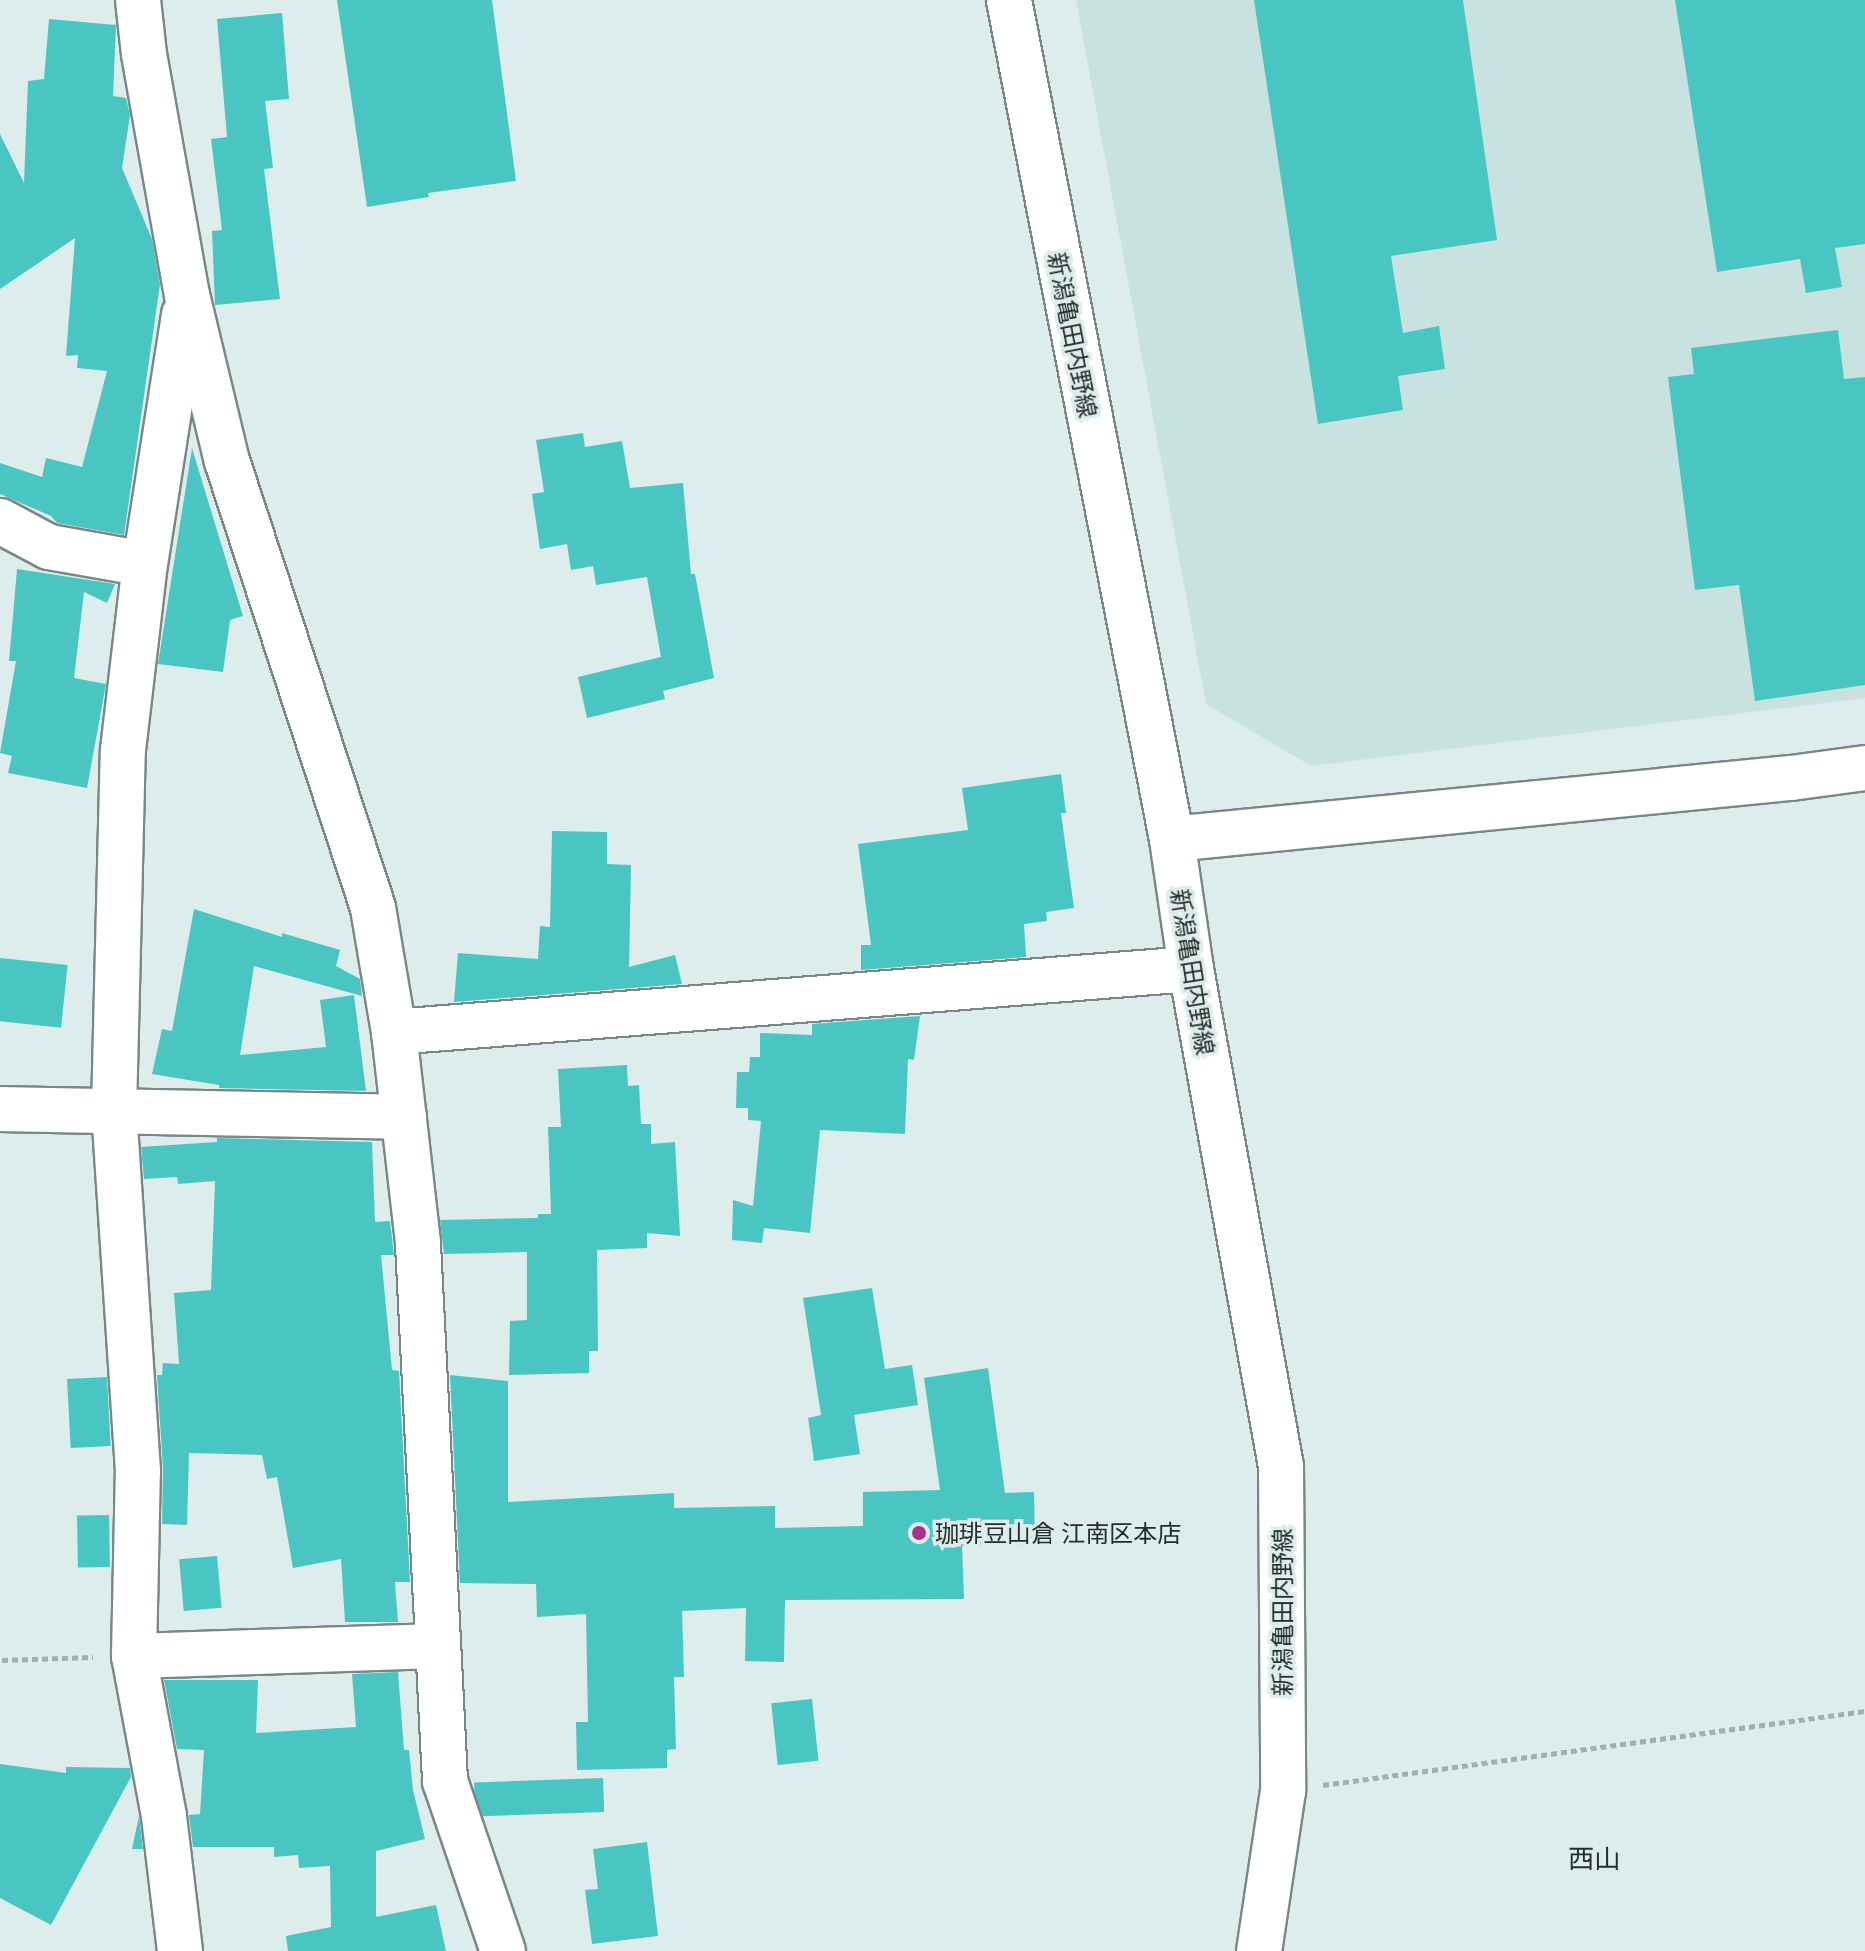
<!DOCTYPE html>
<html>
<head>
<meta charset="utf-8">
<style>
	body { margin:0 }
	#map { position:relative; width:1865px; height:1951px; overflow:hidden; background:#dcedeb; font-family:"Noto Sans","Noto Sans JP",sans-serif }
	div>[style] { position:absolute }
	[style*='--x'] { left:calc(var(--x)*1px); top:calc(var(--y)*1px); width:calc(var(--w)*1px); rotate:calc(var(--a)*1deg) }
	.built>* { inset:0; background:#c8e2e0 }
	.building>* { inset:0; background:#4ac6c2; transform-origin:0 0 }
	.path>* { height:5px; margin-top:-2.5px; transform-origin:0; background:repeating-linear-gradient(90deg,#a1afad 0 6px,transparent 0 10px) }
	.roads { filter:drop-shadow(2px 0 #798887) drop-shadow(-2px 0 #798887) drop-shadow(0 2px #798887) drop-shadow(0 -2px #798887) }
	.minor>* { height:44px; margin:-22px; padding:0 22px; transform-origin:22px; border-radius:22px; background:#fff }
	.major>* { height:44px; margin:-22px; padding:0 22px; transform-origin:22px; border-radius:22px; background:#fff }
	.dots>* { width:22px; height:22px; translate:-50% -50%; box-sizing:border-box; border:4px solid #dcedeb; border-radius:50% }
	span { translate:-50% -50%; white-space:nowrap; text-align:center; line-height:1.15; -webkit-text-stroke:7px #dcedeb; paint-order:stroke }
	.street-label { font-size:24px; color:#252c2b }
	.poi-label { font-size:24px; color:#252c2b }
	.left { translate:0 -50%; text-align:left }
	.neighbourhood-label { font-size:26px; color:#252c2b }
</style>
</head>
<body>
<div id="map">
	<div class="built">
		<i style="clip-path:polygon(1076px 0,1865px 0,1865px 698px,1311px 766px,1206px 704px)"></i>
	</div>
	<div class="building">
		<i style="clip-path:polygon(337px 0,492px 0,516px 181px,428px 193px,429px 197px,367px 207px)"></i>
		<i style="clip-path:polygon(1254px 0,1463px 0,1497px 240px,1391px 256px,1403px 333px,1439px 326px,1445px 369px,1398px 376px,1403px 410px,1318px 424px)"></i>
		<i style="clip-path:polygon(1675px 0,1865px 0,1865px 244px,1835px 248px,1842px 287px,1806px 293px,1800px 259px,1717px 272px)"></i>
		<i style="clip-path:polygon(282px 13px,289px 99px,265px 101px,273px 168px,264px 169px,280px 299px,215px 305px,212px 231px,222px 230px,211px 139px,227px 137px,217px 19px)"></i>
		<i style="clip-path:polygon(49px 19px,116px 25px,113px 96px,126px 98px,130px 115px,122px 168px,152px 239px,160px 284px,124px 535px,57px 523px,51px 516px,0 494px,0 463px,42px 477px,46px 458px,82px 467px,107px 371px,77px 368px,78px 355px,66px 356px,75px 238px,0 289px,0 134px,24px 183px,28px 81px,44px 79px)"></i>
		<i style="clip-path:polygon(1838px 330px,1844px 379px,1865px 377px,1865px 685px,1755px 701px,1739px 585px,1695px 590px,1668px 377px,1694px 374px,1691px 348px)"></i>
		<i style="clip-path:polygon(583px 433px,585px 447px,622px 441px,630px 488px,683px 483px,691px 574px,695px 574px,714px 678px,663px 691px,665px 699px,587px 718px,578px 677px,661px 657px,647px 577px,596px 585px,593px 566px,571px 570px,567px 544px,540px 549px,532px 494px,544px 492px,536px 440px)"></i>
		<i style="clip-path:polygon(192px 448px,243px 616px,230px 620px,223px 672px,158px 664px)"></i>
		<i style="clip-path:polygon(17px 569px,115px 584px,107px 603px,84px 592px,74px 678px,106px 684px,87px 788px,8px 773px,12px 756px,0 753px,16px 661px,9px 661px)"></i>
		<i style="clip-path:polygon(1061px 774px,1066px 813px,1061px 813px,1074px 908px,1046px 912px,1047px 921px,1024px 924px,1026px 957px,861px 970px,861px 945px,871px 945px,858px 844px,968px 830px,962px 788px)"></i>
		<i style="clip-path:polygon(552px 831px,607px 832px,607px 864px,631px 865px,629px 967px,675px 955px,682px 984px,454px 1002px,458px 953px,538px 959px,540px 926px,550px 927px)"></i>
		<i style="clip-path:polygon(194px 909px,282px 937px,282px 933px,340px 950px,336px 966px,360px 979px,362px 996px,254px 966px,240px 1055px,326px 1047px,320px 1000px,354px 995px,366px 1091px,219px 1088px,219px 1085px,152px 1074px,162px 1029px,172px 1031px)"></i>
		<i style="left:0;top:958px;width:68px;height:63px;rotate:6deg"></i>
		<i style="clip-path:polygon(920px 1016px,914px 1060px,908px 1059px,905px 1134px,820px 1130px,810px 1233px,764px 1228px,762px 1243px,732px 1240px,733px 1200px,753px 1206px,761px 1121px,748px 1120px,748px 1108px,736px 1108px,737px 1072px,749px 1072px,750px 1057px,760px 1057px,760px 1033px,812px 1035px,812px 1024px)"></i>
		<i style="clip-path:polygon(627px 1065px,628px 1086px,639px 1085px,641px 1124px,651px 1124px,651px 1144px,675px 1142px,680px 1236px,647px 1233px,647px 1248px,597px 1250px,598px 1351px,589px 1351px,589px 1373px,509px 1375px,510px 1321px,527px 1320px,527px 1252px,444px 1254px,440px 1220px,538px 1218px,538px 1214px,551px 1214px,548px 1127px,561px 1127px,558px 1069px)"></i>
		<i style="clip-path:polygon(217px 1138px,372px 1142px,375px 1222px,390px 1221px,393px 1246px,394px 1255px,381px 1255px,392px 1370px,399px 1371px,410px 1582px,395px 1582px,398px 1622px,345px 1622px,341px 1559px,293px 1568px,277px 1477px,267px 1479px,262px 1455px,189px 1453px,187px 1525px,162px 1524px,163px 1469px,157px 1375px,162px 1375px,163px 1363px,179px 1364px,174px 1293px,211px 1290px,215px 1181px,178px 1184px,177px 1177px,144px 1179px,141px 1147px,217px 1142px)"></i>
		<i style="clip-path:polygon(872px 1288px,885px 1369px,912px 1365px,918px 1405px,854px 1415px,860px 1454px,814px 1461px,808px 1418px,821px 1415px,803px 1298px)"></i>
		<i style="clip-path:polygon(988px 1368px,1005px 1493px,1034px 1492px,1035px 1545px,962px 1546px,964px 1599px,785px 1600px,784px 1662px,745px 1661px,746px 1608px,682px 1611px,684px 1677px,674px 1677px,676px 1749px,667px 1750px,667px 1768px,577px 1770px,576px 1722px,588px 1722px,586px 1614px,537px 1617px,536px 1584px,460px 1583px,450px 1375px,508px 1381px,508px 1502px,674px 1493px,674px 1508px,775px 1506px,775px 1528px,863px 1526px,863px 1492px,940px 1490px,924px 1378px)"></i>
		<i style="left:107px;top:1377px;width:69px;height:40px;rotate:87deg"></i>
		<i style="left:109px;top:1515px;width:52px;height:32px;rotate:89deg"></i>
		<i style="left:217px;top:1556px;width:52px;height:38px;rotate:85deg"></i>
		<i style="clip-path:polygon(398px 1672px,404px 1750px,409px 1750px,413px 1790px,425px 1839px,376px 1851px,376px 1917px,436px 1905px,446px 1951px,288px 1951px,286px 1936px,331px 1927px,330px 1866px,299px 1868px,298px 1855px,274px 1857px,274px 1847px,193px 1847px,189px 1815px,200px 1814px,204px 1750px,177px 1749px,164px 1680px,258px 1680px,256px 1733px,356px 1727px,352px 1674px)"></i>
		<i style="left:812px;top:1699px;width:62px;height:41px;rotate:84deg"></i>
		<i style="clip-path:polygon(0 1764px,66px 1773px,66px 1767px,130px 1768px,131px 1777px,51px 1925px,0 1898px)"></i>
		<i style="left:603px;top:1778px;width:34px;height:129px;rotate:88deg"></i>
		<i style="clip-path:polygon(139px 1816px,143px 1849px,132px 1849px)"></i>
		<i style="clip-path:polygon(647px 1842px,658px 1936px,592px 1944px,585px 1890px,598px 1889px,593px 1849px)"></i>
	</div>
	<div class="path">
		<i style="--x:2;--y:1660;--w:91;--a:-1.9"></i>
		<i style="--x:1323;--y:1785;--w:547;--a:-7.77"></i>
	</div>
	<div class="roads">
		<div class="minor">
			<i style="--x:138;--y:0;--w:54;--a:83.7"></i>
			<i style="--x:144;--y:54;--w:245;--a:79.9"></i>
			<i style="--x:187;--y:295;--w:171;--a:76.5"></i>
			<i style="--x:227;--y:461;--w:470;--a:71.9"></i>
			<i style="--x:373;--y:908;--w:126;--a:80.4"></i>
			<i style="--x:394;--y:1032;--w:213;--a:83.5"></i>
			<i style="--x:418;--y:1244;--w:538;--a:87.12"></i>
			<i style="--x:445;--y:1781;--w:180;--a:71.2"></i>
			<i style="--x:0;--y:521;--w:55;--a:28"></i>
			<i style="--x:49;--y:547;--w:97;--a:10"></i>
			<i style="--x:1172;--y:839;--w:622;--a:-5.63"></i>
			<i style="--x:1791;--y:778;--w:75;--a:-7.7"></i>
			<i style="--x:394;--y:1032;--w:799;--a:-4.52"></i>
			<i style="--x:0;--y:1109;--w:404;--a:1.1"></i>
			<i style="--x:134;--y:1656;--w:304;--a:-1.9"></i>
			<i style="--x:180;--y:1951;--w:136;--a:-96.8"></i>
			<i style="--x:164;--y:1816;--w:163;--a:-100.6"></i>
			<i style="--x:134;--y:1656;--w:185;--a:-88.8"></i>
			<i style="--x:138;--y:1471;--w:361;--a:-93.8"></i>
			<i style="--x:114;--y:1111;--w:361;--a:-88.6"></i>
			<i style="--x:123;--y:750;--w:187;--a:-83.3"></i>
			<i style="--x:145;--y:564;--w:253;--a:-81.1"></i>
		</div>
		<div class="major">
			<i style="--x:1009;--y:0;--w:855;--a:79.01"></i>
			<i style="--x:1172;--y:839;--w:131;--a:81.7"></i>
			<i style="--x:1191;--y:969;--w:505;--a:79.74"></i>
			<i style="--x:1281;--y:1466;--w:325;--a:89.6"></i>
			<i style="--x:1283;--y:1791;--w:162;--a:98.5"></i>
		</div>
	</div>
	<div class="dots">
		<i style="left:919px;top:1533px;background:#a8338b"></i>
	</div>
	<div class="street-label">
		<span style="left:1073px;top:335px;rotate:79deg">新潟亀田内野線</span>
		<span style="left:1193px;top:972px;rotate:81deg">新潟亀田内野線</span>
		<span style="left:1282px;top:1612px;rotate:-90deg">新潟亀田内野線</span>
	</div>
	<div class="poi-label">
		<span class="left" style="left:935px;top:1533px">珈琲豆山倉 江南区本店</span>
	</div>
	<div class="neighbourhood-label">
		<span style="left:1594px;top:1859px">西山</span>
	</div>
</div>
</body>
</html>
